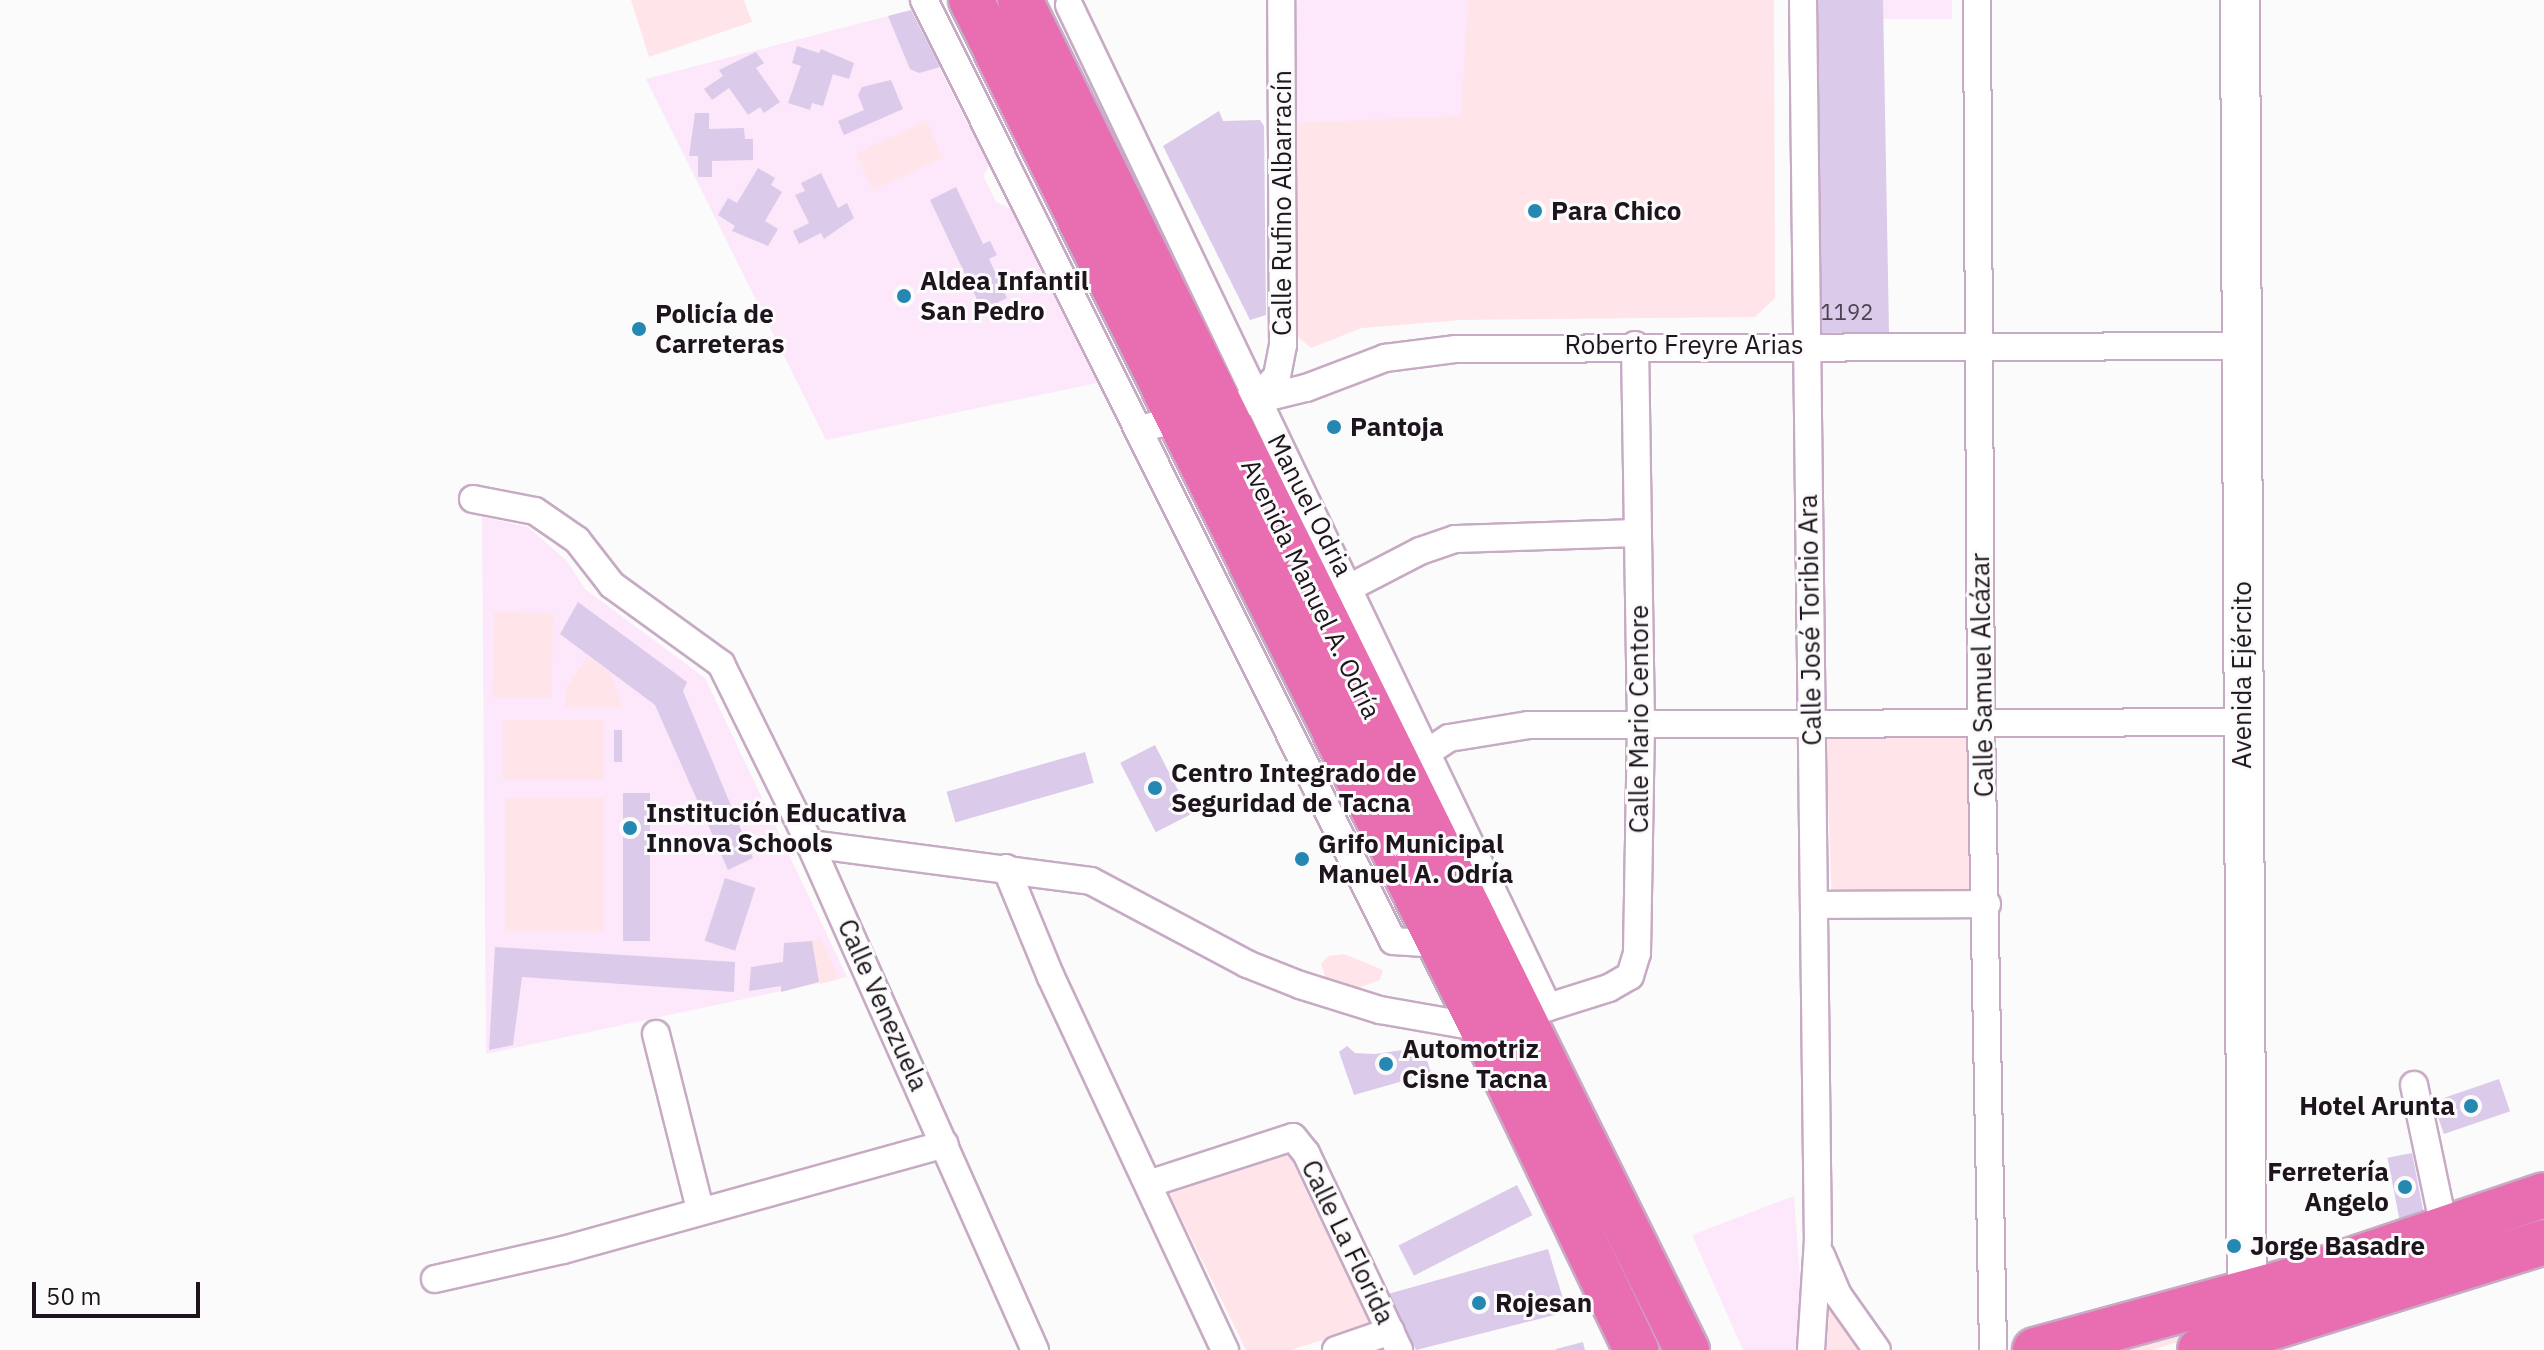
<!DOCTYPE html>
<html>
<head>
<meta charset="utf-8">
<style>
	body { margin:0 }
	#map { position:relative; width:2544px; height:1350px; overflow:hidden; background:#fbfbfb; font-family:"IBM Plex Sans",sans-serif }
	div>[style] { position:absolute }
	[style*='--x'] { left:calc(var(--x)*1px); top:calc(var(--y)*1px); width:calc(var(--w)*1px); rotate:calc(var(--a)*1deg) }
	.built>* { inset:0; background:#fde7fb; transform-origin:0 0 }
	.green>* { inset:0; background:#ffe5e9; transform-origin:0 0 }
	.building>* { inset:0; background:#dbcaea; transform-origin:0 0 }
	.roads { filter:drop-shadow(2px 0 #c7aac4) drop-shadow(-2px 0 #c7aac4) drop-shadow(0 2px #c7aac4) drop-shadow(0 -2px #c7aac4) }
	.street>* { height:26px; margin:-13px; padding:0 13px; transform-origin:13px; border-radius:13px; background:#fff }
	.secondary>* { height:38px; margin:-19px; padding:0 19px; transform-origin:19px; border-radius:19px; background:#fff }
	.highway>* { height:44px; margin:-22px; padding:0 22px; transform-origin:22px; border-radius:22px; background:#e96eb1 }
	.dots>* { width:22px; height:22px; translate:-50% -50%; box-sizing:border-box; border:4px solid #fbfbfb; border-radius:50% }
	span { translate:-50% -50%; white-space:nowrap; text-align:center; line-height:1.15; -webkit-text-stroke:6px #fbfbfb; paint-order:stroke }
	.number-label { font-size:22px; color:#4d4250 }
	.number-label span { -webkit-text-stroke-width:0 }
	.street-label { font-size:26px; color:#1e141d }
	.poi-label { font-size:26px; color:#1e141d; font-weight:700 }
	.left { translate:0 -50%; text-align:left }
	.right { translate:-100% -50%; text-align:right }
	.scale { position:absolute; left:32px; top:1282px; width:168px; height:36px; box-sizing:border-box; border:4px solid #1e141d; border-top:0; padding-left:10px; font-size:24px; line-height:28px; white-space:nowrap; color:#1e141d; -webkit-text-stroke:6px #fbfbfb; paint-order:stroke }
</style>
</head>
<body>
<div id="map">
	<div class="built">
		<i style="left:1294px;top:0;width:174px;height:123px"></i>
		<i style="left:1883px;top:0;width:69px;height:19px"></i>
		<i style="clip-path:polygon(911px 10px,989px 166px,983px 176px,996px 202px,1011px 209px,1097px 383px,826px 440px,646px 79px)"></i>
		<i style="clip-path:polygon(482px 517px,528px 527px,567px 561px,585px 589px,705px 678px,847px 977px,486px 1054px)"></i>
		<i style="clip-path:polygon(1794px 1196px,1805px 1350px,1743px 1350px,1692px 1235px)"></i>
	</div>
	<div class="green">
		<i style="clip-path:polygon(631px 0,744px 0,752px 22px,649px 57px)"></i>
		<i style="clip-path:polygon(1468px 0,1774px 0,1775px 298px,1755px 317px,1461px 320px,1362px 328px,1311px 348px,1298px 337px,1295px 123px,1461px 116px)"></i>
		<i style="left:926px;top:121px;width:40px;height:77px;rotate:65deg"></i>
		<i style="left:553px;top:613px;width:85px;height:59px;rotate:91deg"></i>
		<i style="clip-path:polygon(588px 656px,610px 672px,622px 707px,565px 707px,566px 689px)"></i>
		<i style="left:604px;top:720px;width:60px;height:101px;rotate:90deg"></i>
		<i style="left:1971px;top:734px;width:160px;height:145px;rotate:88deg"></i>
		<i style="left:604px;top:798px;width:133px;height:99px;rotate:90deg"></i>
		<i style="clip-path:polygon(821px 939px,839px 979px,820px 984px,812px 941px)"></i>
		<i style="clip-path:polygon(1344px 954px,1383px 970px,1380px 980px,1358px 988px,1325px 977px,1321px 964px,1328px 956px)"></i>
		<i style="clip-path:polygon(1286px 1148px,1371px 1325px,1291px 1350px,1246px 1350px,1167px 1189px)"></i>
		<i style="clip-path:polygon(1821px 1304px,1831px 1306px,1864px 1350px,1823px 1350px)"></i>
		<i style="clip-path:polygon(2200px 1319px,2201px 1335px,2151px 1350px,2085px 1350px)"></i>
	</div>
	<div class="building">
		<i style="clip-path:polygon(1816px 0,1883px 0,1889px 332px,1822px 333px,1815px 327px,1819px 223px)"></i>
		<i style="clip-path:polygon(911px 10px,940px 67px,919px 73px,910px 69px,888px 16px)"></i>
		<i style="clip-path:polygon(797px 46px,819px 53px,821px 49px,854px 63px,849px 79px,833px 74px,823px 106px,812px 103px,810px 110px,788px 103px,801px 66px,792px 63px)"></i>
		<i style="clip-path:polygon(756px 52px,764px 63px,756px 68px,780px 102px,764px 113px,760px 107px,748px 115px,729px 88px,712px 100px,704px 89px,723px 76px,719px 70px)"></i>
		<i style="clip-path:polygon(891px 80px,903px 109px,844px 135px,838px 121px,864px 110px,858px 95px,862px 87px)"></i>
		<i style="clip-path:polygon(1219px 111px,1223px 121px,1260px 120px,1264px 126px,1266px 315px,1250px 320px,1163px 146px)"></i>
		<i style="clip-path:polygon(695px 113px,709px 113px,709px 129px,744px 128px,745px 139px,753px 139px,753px 160px,712px 161px,712px 177px,698px 177px,698px 156px,689px 156px)"></i>
		<i style="clip-path:polygon(758px 168px,775px 178px,771px 185px,782px 192px,765px 221px,778px 229px,768px 246px,732px 231px,735px 226px,718px 215px,728px 198px,737px 203px)"></i>
		<i style="clip-path:polygon(821px 173px,838px 208px,847px 203px,854px 218px,824px 239px,821px 233px,799px 244px,793px 231px,809px 223px,795px 195px,805px 191px,801px 183px)"></i>
		<i style="clip-path:polygon(956px 187px,983px 244px,990px 241px,997px 255px,989px 259px,1007px 298px,982px 310px,930px 200px)"></i>
		<i style="clip-path:polygon(578px 602px,687px 682px,683px 691px,753px 858px,728px 870px,655px 705px,560px 634px)"></i>
		<i style="left:614px;top:730px;width:8px;height:32px"></i>
		<i style="left:1155px;top:745px;width:78px;height:39px;rotate:63deg"></i>
		<i style="left:1085px;top:752px;width:32px;height:144px;rotate:74deg"></i>
		<i style="left:623px;top:793px;width:27px;height:148px"></i>
		<i style="left:725px;top:878px;width:32px;height:66px;rotate:18deg"></i>
		<i style="clip-path:polygon(812px 941px,819px 982px,781px 992px,781px 986px,749px 991px,751px 967px,783px 962px,784px 943px)"></i>
		<i style="clip-path:polygon(495px 947px,735px 962px,734px 992px,522px 977px,513px 1045px,489px 1050px)"></i>
		<i style="clip-path:polygon(1347px 1046px,1355px 1053px,1375px 1054px,1423px 1047px,1431px 1073px,1354px 1095px,1339px 1052px)"></i>
		<i style="left:2499px;top:1079px;width:34px;height:70px;rotate:71deg"></i>
		<i style="left:2412px;top:1153px;width:63px;height:25px;rotate:79deg"></i>
		<i style="left:1517px;top:1185px;width:34px;height:133px;rotate:63deg"></i>
		<i style="clip-path:polygon(1548px 1249px,1567px 1312px,1416px 1350px,1388px 1294px)"></i>
		<i style="clip-path:polygon(1583px 1342px,1585px 1350px,1556px 1350px,1556px 1349px)"></i>
	</div>
	<div class="roads">
		<div class="street">
			<i style="--x:924;--y:0;--w:1051;--a:63.51"></i>
			<i style="--x:1393;--y:941;--w:47;--a:3.7"></i>
			<i style="--x:1803;--y:0;--w:1239;--a:89.31"></i>
			<i style="--x:1818;--y:1239;--w:111;--a:93.6"></i>
			<i style="--x:1977;--y:0;--w:723;--a:89.68"></i>
			<i style="--x:1981;--y:723;--w:627;--a:88.9"></i>
			<i style="--x:1069;--y:5;--w:1111;--a:64.45"></i>
			<i style="--x:1256;--y:398;--w:30;--a:-46"></i>
			<i style="--x:1277;--y:376;--w:32;--a:-79"></i>
			<i style="--x:1283;--y:345;--w:345;--a:-90.3"></i>
			<i style="--x:1139;--y:429;--w:172;--a:-13.8"></i>
			<i style="--x:1306;--y:388;--w:85;--a:-20.8"></i>
			<i style="--x:1385;--y:358;--w:72;--a:-7.2"></i>
			<i style="--x:1456;--y:349;--w:785;--a:-0.22"></i>
			<i style="--x:473;--y:499;--w:63;--a:11"></i>
			<i style="--x:535;--y:511;--w:51;--a:34.6"></i>
			<i style="--x:577;--y:540;--w:57;--a:52.1"></i>
			<i style="--x:612;--y:585;--w:135;--a:35.9"></i>
			<i style="--x:721;--y:664;--w:201;--a:63.7"></i>
			<i style="--x:810;--y:844;--w:554;--a:66.03"></i>
			<i style="--x:1337;--y:594;--w:93;--a:-27.4"></i>
			<i style="--x:1420;--y:551;--w:37;--a:-19"></i>
			<i style="--x:1455;--y:539;--w:183;--a:-1.9"></i>
			<i style="--x:1413;--y:762;--w:43;--a:-33.7"></i>
			<i style="--x:1449;--y:738;--w:80;--a:-9.3"></i>
			<i style="--x:1528;--y:725;--w:714;--a:-0.24"></i>
			<i style="--x:810;--y:844;--w:283;--a:7.5"></i>
			<i style="--x:1091;--y:881;--w:177;--a:28"></i>
			<i style="--x:1247;--y:964;--w:57;--a:21.6"></i>
			<i style="--x:1300;--y:985;--w:84;--a:17.4"></i>
			<i style="--x:1380;--y:1010;--w:104;--a:10"></i>
			<i style="--x:1482;--y:1028;--w:133;--a:-17.5"></i>
			<i style="--x:1609;--y:988;--w:24;--a:-30"></i>
			<i style="--x:1630;--y:976;--w:24;--a:-73"></i>
			<i style="--x:1637;--y:953;--w:227;--a:-89"></i>
			<i style="--x:1641;--y:726;--w:381;--a:-90.9"></i>
			<i style="--x:1006;--y:868;--w:118;--a:67.6"></i>
			<i style="--x:1051;--y:977;--w:412;--a:65"></i>
			<i style="--x:1815;--y:905;--w:172;--a:-0.3"></i>
			<i style="--x:656;--y:1034;--w:180;--a:75.9"></i>
			<i style="--x:2414;--y:1085;--w:159;--a:78.1"></i>
			<i style="--x:1148;--y:1184;--w:152;--a:-18"></i>
			<i style="--x:1293;--y:1137;--w:21;--a:51"></i>
			<i style="--x:1306;--y:1153;--w:218;--a:64.7"></i>
			<i style="--x:1821;--y:1255;--w:43;--a:67"></i>
			<i style="--x:1838;--y:1295;--w:67;--a:54.7"></i>
			<i style="--x:435;--y:1279;--w:131;--a:-12.8"></i>
			<i style="--x:563;--y:1250;--w:396;--a:-15.5"></i>
			<i style="--x:1336;--y:1350;--w:58;--a:-19.1"></i>
		</div>
		<div class="secondary">
			<i style="--x:2240;--y:0;--w:1319;--a:89.7"></i>
		</div>
		<div class="highway">
			<i style="--x:971;--y:0;--w:1148;--a:63.57"></i>
			<i style="--x:1482;--y:1028;--w:357;--a:64.4"></i>
			<i style="--x:1020;--y:0;--w:1506;--a:63.71"></i>
			<i style="--x:2035;--y:1350;--w:263;--a:-15.2"></i>
			<i style="--x:2289;--y:1281;--w:269;--a:-18.6"></i>
			<i style="--x:2200;--y:1350;--w:361;--a:-17.4"></i>
		</div>
	</div>
	<div class="dots">
		<i style="left:1535px;top:211px;background:#2488b2"></i>
		<i style="left:904px;top:296px;background:#2488b2"></i>
		<i style="left:639px;top:329px;background:#2488b2"></i>
		<i style="left:1334px;top:427px;background:#2488b2"></i>
		<i style="left:1155px;top:788px;background:#2488b2"></i>
		<i style="left:630px;top:828px;background:#2488b2"></i>
		<i style="left:1302px;top:859px;background:#2488b2"></i>
		<i style="left:1386px;top:1064px;background:#2488b2"></i>
		<i style="left:2471px;top:1106px;background:#2488b2"></i>
		<i style="left:2405px;top:1187px;background:#2488b2"></i>
		<i style="left:2234px;top:1246px;background:#2488b2"></i>
		<i style="left:1479px;top:1303px;background:#2488b2"></i>
	</div>
	<div class="number-label">
		<span style="left:1847px;top:312px">1192</span>
	</div>
	<div class="street-label">
		<span style="left:1282px;top:203px;rotate:-90deg">Calle Rufino Albarracín</span>
		<span style="left:1684px;top:345px">Roberto Freyre Arias</span>
		<span style="left:1310px;top:505px;rotate:63deg">Manuel Odria</span>
		<span style="left:1311px;top:589px;rotate:64deg">Avenida Manuel A. Odría</span>
		<span style="left:1810px;top:620px;rotate:-91deg">Calle José Toribio Ara</span>
		<span style="left:1982px;top:675px;rotate:-91deg">Calle Samuel Alcázar</span>
		<span style="left:2242px;top:675px;rotate:-90deg">Avenida Ejército</span>
		<span style="left:1639px;top:719px;rotate:-90deg">Calle Mario Centore</span>
		<span style="left:883px;top:1005px;rotate:66deg">Calle Venezuela</span>
		<span style="left:1348px;top:1242px;rotate:64deg">Calle La Florida</span>
	</div>
	<div class="poi-label">
		<span class="left" style="left:1551px;top:211px">Para Chico</span>
		<span class="left" style="left:920px;top:296px">Aldea Infantil<br>San Pedro</span>
		<span class="left" style="left:655px;top:329px">Policía de<br>Carreteras</span>
		<span class="left" style="left:1350px;top:427px">Pantoja</span>
		<span class="left" style="left:1171px;top:788px">Centro Integrado de<br>Seguridad de Tacna</span>
		<span class="left" style="left:646px;top:828px">Institución Educativa<br>Innova Schools</span>
		<span class="left" style="left:1318px;top:859px">Grifo Municipal<br>Manuel A. Odría</span>
		<span class="left" style="left:1402px;top:1064px">Automotriz<br>Cisne Tacna</span>
		<span class="right" style="left:2455px;top:1106px">Hotel Arunta</span>
		<span class="right" style="left:2389px;top:1187px">Ferretería<br>Angelo</span>
		<span class="left" style="left:2250px;top:1246px">Jorge Basadre</span>
		<span class="left" style="left:1495px;top:1303px">Rojesan</span>
	</div>
	<div class="scale">50 m</div>
</div>
</body>
</html>
